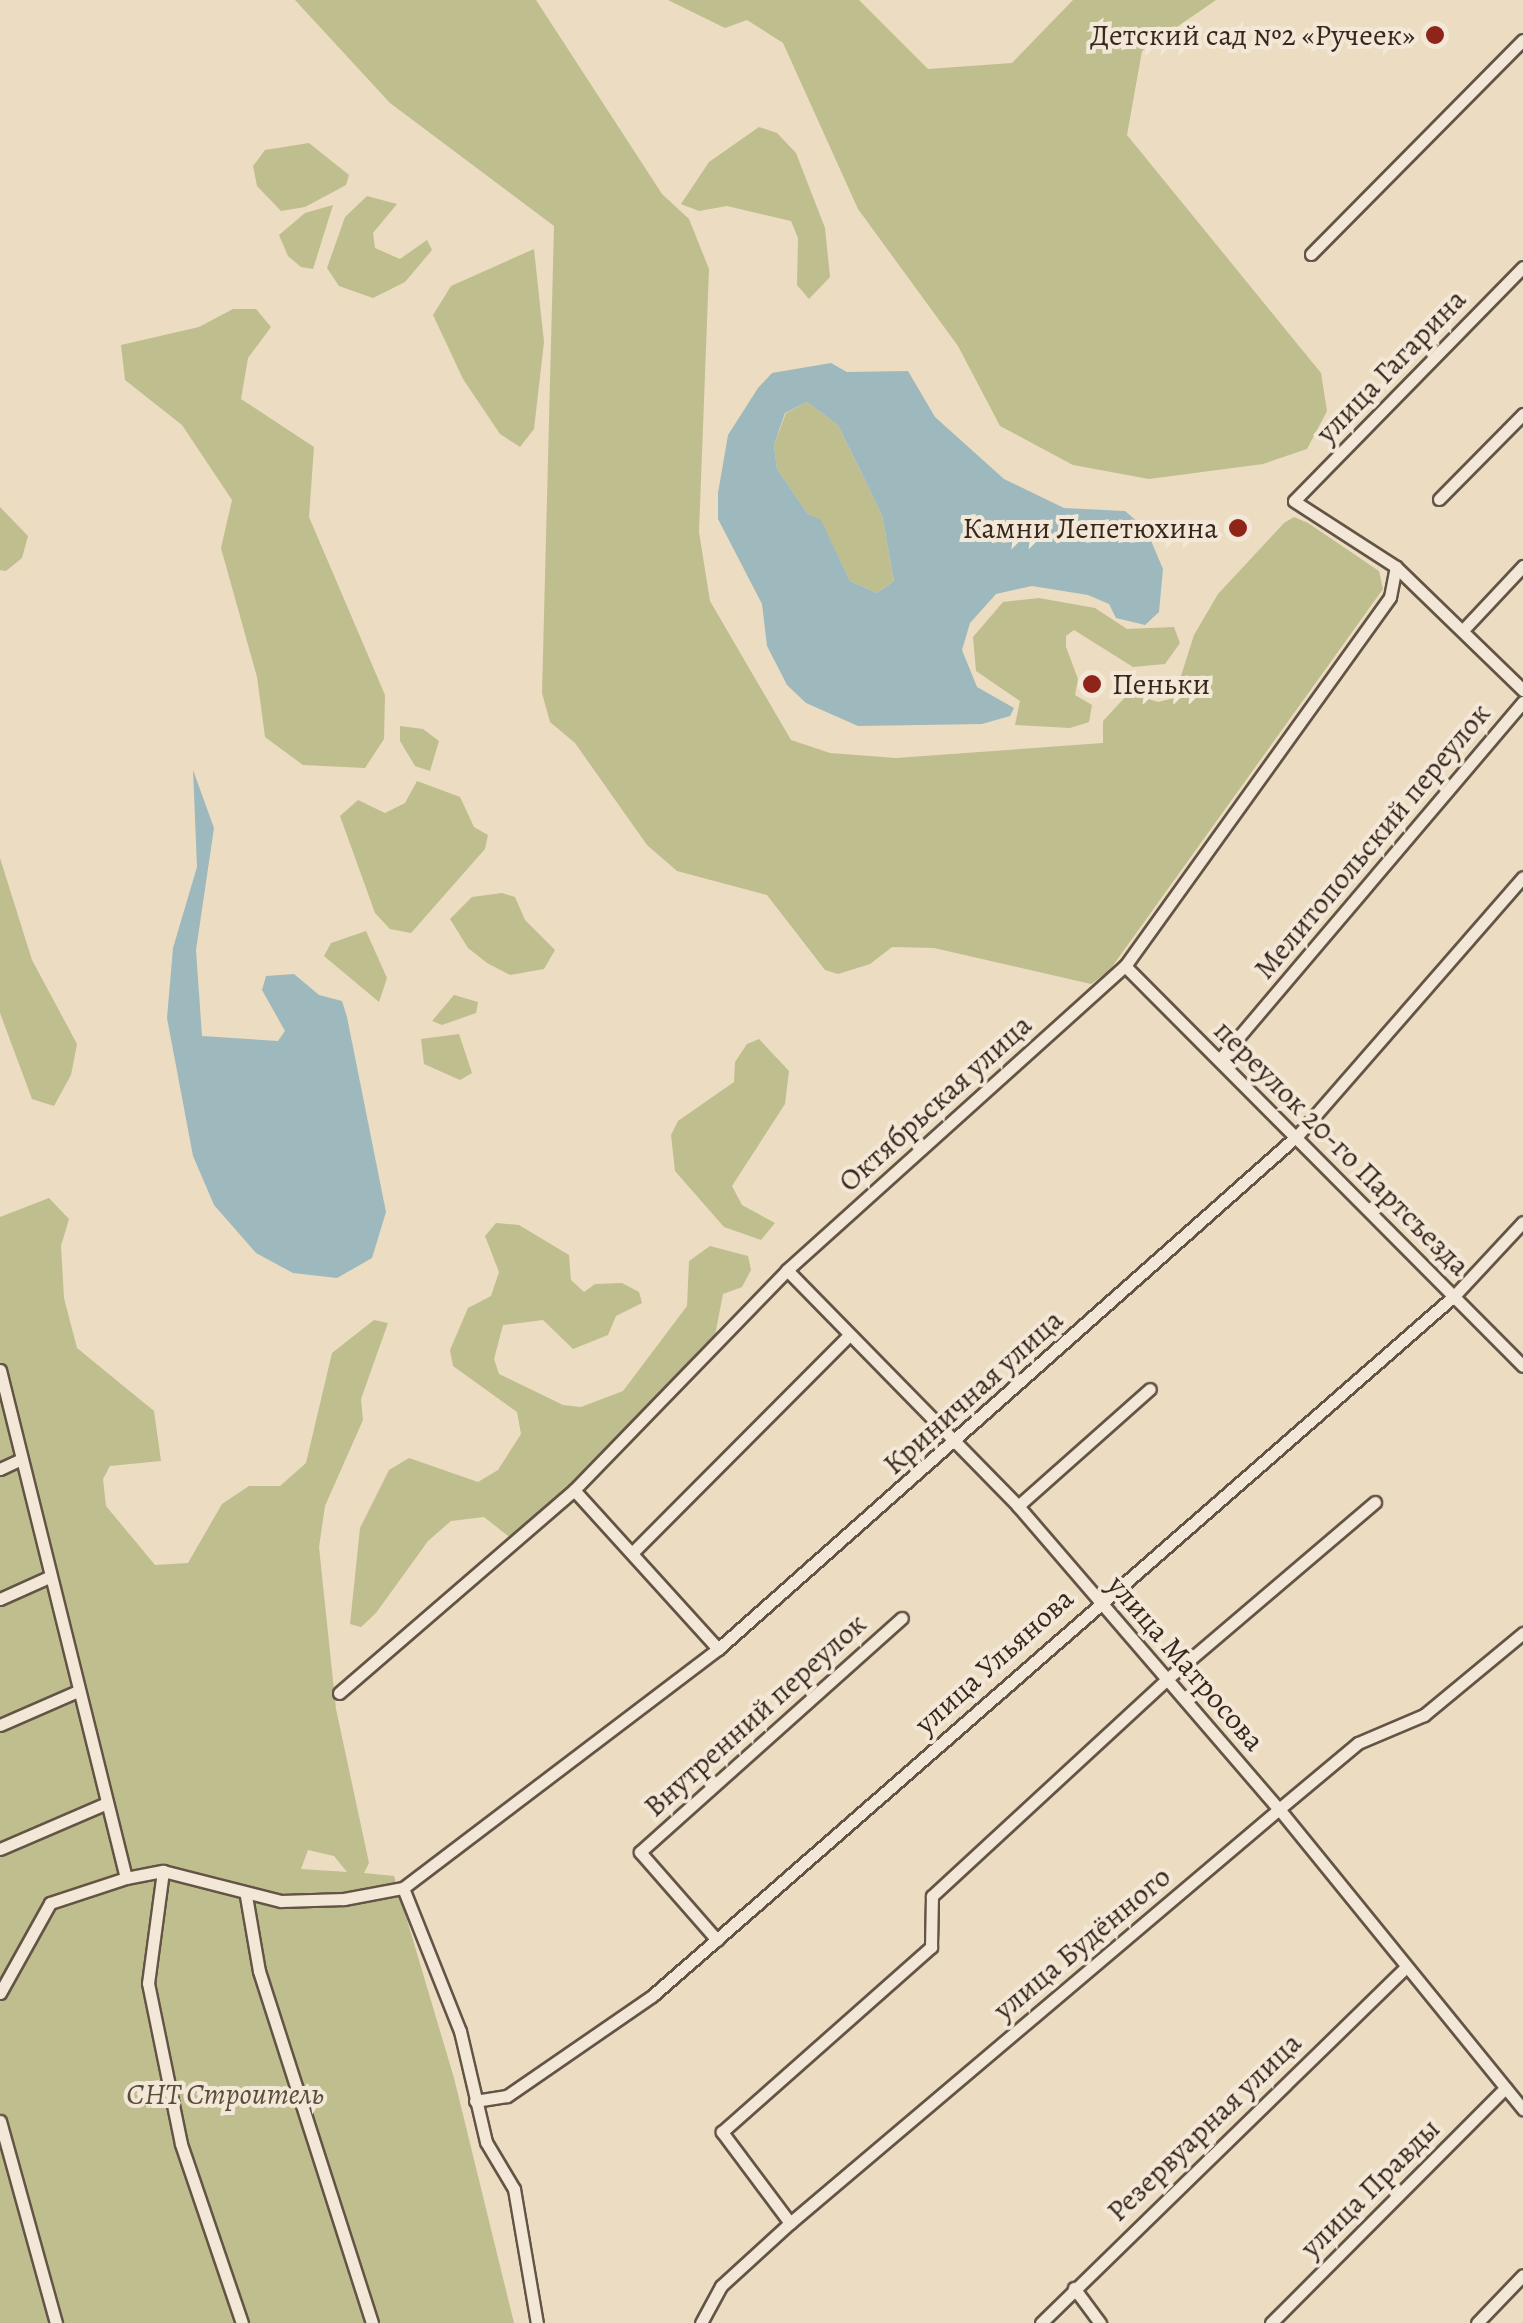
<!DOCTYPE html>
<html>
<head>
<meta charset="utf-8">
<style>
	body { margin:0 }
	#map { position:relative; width:1523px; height:2323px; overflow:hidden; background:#ecdcc1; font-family:Alegreya,serif }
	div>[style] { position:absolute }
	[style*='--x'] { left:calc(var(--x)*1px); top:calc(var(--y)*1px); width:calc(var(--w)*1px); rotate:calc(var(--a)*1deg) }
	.green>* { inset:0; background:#bfbe8e }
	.water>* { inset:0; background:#9db9bd }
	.roads { filter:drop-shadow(2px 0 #645446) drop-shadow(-2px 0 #645446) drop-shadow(0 2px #645446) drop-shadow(0 -2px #645446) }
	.street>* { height:11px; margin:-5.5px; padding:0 5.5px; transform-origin:5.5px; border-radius:5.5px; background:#f3e8d7 }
	.dots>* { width:28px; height:28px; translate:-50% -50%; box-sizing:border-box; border:5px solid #f3e8d7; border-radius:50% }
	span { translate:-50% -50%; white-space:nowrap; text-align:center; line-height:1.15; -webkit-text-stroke:8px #f3e8d7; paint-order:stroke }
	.poi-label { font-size:30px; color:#37271d }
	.right { translate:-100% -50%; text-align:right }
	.left { translate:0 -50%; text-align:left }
	.street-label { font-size:30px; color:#37271d }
	.park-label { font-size:30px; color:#594d39; font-style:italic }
</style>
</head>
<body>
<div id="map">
	<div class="green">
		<i style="clip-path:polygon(295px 0,536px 0,662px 194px,689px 219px,709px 269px,699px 532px,710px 601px,791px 740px,830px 753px,896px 758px,1103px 743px,1103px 721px,1129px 693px,1158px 702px,1174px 698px,1194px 635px,1218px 594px,1284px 523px,1294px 517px,1308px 523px,1379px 571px,1383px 589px,1109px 971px,1091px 984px,934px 948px,892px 947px,870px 964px,838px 974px,825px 970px,767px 895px,677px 871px,647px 845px,575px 743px,550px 722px,542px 693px,554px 226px,390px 103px)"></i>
		<i style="clip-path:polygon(668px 0,859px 0,928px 69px,1012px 63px,1073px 0,1216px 0,1142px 51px,1127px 135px,1321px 373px,1327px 411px,1307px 449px,1263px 464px,1149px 479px,1073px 465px,1000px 426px,958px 346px,858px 209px,783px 43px,747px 20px,725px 28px)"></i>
		<i style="clip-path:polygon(759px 127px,777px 133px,796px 153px,825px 228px,830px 277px,809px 299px,797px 285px,798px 238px,791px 221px,727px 206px,699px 211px,681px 204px,709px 162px)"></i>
		<i style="clip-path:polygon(309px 143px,349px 175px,346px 185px,305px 207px,281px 211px,257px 186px,253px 166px,265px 150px)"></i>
		<i style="clip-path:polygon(367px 196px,397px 204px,373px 233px,375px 248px,400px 259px,427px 240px,432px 250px,405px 282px,373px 298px,339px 286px,327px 268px,345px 217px)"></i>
		<i style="clip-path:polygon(333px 205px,313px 269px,301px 267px,288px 256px,279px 235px,305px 213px)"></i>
		<i style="clip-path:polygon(534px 249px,544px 342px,534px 429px,520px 447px,500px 434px,463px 379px,433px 315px,451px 286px)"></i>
		<i style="clip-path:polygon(233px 309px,256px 309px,271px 327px,248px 358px,241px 399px,314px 447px,309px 517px,385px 695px,384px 739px,365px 768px,303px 765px,265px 737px,257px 677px,221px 548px,232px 500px,182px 425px,125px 380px,121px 345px,199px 327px)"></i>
		<i style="clip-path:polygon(807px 402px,838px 425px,882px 515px,894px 581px,877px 593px,850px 581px,821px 521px,808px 514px,777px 469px,774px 445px,786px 413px)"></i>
		<i style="clip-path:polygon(0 507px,28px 536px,22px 558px,6px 571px,0 570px)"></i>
		<i style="clip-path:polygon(1039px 598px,1095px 608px,1127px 629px,1174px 627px,1180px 643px,1165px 664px,1133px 667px,1074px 630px,1066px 636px,1066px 647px,1078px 679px,1075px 695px,1092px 705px,1089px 722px,1070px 728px,1015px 725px,1020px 701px,976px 671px,973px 637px,1003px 602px)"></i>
		<i style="clip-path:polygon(400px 726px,423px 729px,439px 741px,430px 771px,415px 766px,400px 741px)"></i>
		<i style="clip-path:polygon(417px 781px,460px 797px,474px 827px,488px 835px,485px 849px,411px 933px,390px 929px,375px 913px,340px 816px,358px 800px,385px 813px,405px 803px)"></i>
		<i style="clip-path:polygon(0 858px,32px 960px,77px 1044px,71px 1075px,54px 1106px,32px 1099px,0 1013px)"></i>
		<i style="clip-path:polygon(502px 893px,515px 897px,525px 920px,555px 950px,544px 969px,510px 975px,487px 963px,468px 948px,450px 919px,472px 897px)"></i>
		<i style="clip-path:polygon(366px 931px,387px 978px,379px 1002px,324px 956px,331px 943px)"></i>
		<i style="clip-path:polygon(454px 995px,478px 1002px,476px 1013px,442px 1025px,432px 1021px)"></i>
		<i style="clip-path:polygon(459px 1034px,472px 1073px,460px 1080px,424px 1064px,421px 1039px)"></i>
		<i style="clip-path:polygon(759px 1039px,789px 1071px,785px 1104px,732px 1186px,742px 1205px,775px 1223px,761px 1240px,724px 1227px,675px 1171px,671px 1135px,678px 1121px,734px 1082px,735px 1062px,747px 1044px)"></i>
		<i style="clip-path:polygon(evenodd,49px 1198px,69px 1219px,61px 1246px,64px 1298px,77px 1348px,154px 1411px,161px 1461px,110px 1466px,103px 1479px,106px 1506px,155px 1565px,188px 1563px,222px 1504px,249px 1486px,280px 1486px,306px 1463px,332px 1353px,374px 1320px,388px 1323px,361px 1399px,363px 1420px,325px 1506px,319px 1547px,336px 1709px,369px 1863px,364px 1873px,394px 1876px,454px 2078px,514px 2323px,0 2323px,0 1217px,49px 1198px,308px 1850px,334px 1856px,347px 1872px,301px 1869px,308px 1850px)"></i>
		<i style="clip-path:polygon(496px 1223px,519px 1225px,569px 1255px,571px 1280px,584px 1292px,595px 1284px,622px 1283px,639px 1292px,642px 1303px,616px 1316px,608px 1335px,573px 1349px,543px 1320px,503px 1325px,494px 1359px,499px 1374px,563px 1405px,581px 1407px,623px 1391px,687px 1306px,689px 1261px,710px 1246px,748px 1256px,751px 1270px,742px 1287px,723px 1294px,711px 1356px,512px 1539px,484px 1517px,451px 1521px,428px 1541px,376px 1613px,361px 1627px,350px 1624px,360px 1528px,389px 1470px,409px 1458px,478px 1482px,498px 1470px,521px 1434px,517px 1412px,453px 1366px,450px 1350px,468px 1308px,491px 1296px,499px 1272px,485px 1236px)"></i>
	</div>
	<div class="water">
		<i style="clip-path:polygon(evenodd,831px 363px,847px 372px,908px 371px,935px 417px,1004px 479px,1064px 508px,1125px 511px,1146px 529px,1163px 569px,1159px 612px,1145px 625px,1116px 618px,1109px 604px,1088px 595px,1032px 586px,996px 594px,970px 623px,962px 650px,977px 687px,1014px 708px,1010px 716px,982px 724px,858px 726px,806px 703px,787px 685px,767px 646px,762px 604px,718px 519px,718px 493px,728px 435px,758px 388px,772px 373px,831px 363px,807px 402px,838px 425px,882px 515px,894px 581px,877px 593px,850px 581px,821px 520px,808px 514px,777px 469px,774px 445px,785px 413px,807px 402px)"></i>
		<i style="clip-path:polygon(193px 770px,214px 828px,196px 950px,202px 1036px,278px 1041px,285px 1031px,262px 990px,266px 976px,294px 974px,319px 995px,342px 1001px,347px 1017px,386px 1212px,372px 1258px,337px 1278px,293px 1273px,256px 1253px,214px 1205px,193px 1156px,167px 1018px,173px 948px,197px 867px)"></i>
	</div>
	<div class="roads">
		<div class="street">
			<i style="--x:1311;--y:254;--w:301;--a:-45.3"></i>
			<i style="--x:1523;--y:267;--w:327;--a:134.4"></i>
			<i style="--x:1294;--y:501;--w:121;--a:32.9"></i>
			<i style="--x:1396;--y:567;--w:177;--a:44.1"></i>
			<i style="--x:1439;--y:499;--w:120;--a:-45.3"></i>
			<i style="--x:1463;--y:630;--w:88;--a:-46.8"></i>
			<i style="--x:1125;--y:966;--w:564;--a:45.14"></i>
			<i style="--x:1220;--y:1059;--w:468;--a:-49.7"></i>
			<i style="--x:787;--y:1270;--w:330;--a:45.6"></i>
			<i style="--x:1018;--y:1506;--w:400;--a:49.3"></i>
			<i style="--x:1279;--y:1809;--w:387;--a:50.9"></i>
			<i style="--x:0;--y:1370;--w:523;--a:76.07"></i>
			<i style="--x:0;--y:1469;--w:21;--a:-25"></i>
			<i style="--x:574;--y:1490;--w:215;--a:47.8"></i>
			<i style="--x:1018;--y:1506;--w:176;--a:-41.6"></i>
			<i style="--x:633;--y:1552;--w:306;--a:-45.1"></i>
			<i style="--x:0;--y:1599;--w:54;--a:-24.2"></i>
			<i style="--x:339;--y:1693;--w:311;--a:-40.8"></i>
			<i style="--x:574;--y:1490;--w:306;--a:-45.9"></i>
			<i style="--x:787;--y:1270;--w:455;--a:-42"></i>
			<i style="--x:1125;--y:966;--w:454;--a:-54.3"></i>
			<i style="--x:1390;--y:597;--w:31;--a:-79"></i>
			<i style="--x:0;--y:1725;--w:85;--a:-23.6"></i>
			<i style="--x:0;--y:1849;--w:116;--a:-23.3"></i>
			<i style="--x:163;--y:1871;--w:113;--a:97.6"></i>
			<i style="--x:148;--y:1983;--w:164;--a:78.4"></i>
			<i style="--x:181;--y:2144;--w:189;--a:71.2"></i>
			<i style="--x:403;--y:1888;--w:154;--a:68.3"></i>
			<i style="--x:460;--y:2031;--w:114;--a:76.8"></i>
			<i style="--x:486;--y:2142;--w:55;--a:59.2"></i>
			<i style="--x:514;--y:2189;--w:136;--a:80.3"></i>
			<i style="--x:246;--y:1896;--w:76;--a:80.2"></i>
			<i style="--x:259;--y:1971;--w:370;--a:72.2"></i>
			<i style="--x:717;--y:1940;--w:117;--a:-131.2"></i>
			<i style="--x:640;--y:1852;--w:351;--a:-41.8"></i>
			<i style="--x:0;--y:1993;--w:103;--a:-60.9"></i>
			<i style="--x:50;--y:1903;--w:80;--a:-18.2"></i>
			<i style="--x:126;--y:1878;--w:38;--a:-11"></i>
			<i style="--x:163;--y:1871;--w:122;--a:14.3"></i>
			<i style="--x:281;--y:1901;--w:63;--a:-1.8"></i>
			<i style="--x:344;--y:1899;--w:60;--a:-10.6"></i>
			<i style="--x:403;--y:1888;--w:395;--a:-37.2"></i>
			<i style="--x:718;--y:1649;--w:775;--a:-41.55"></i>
			<i style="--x:1298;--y:1135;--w:342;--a:-48.9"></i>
			<i style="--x:475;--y:2101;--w:32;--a:-9"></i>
			<i style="--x:507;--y:2096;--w:176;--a:-34.6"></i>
			<i style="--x:652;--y:1996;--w:1065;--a:-41.12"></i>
			<i style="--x:1454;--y:1296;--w:101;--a:-47"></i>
			<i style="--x:0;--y:2121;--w:210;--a:74.5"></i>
			<i style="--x:790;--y:2223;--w:114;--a:-126.8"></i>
			<i style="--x:722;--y:2132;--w:279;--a:-41.5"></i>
			<i style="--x:931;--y:1947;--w:51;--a:-88.9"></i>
			<i style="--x:932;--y:1896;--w:320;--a:-42.7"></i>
			<i style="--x:1167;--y:1679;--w:273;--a:-40.4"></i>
			<i style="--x:1074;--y:2288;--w:44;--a:53.4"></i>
			<i style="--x:701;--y:2323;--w:42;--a:-61.6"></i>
			<i style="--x:721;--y:2286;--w:93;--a:-42.4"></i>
			<i style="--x:790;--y:2223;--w:641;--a:-40.25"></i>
			<i style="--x:1279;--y:1809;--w:103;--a:-39.9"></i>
			<i style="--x:1358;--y:1743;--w:72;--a:-23"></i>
			<i style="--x:1424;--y:1715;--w:129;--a:-39.6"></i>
			<i style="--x:1041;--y:2323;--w:507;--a:-44.28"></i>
			<i style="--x:1271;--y:2323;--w:332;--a:-45.1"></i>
			<i style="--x:1477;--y:2323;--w:66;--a:-46.2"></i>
		</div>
	</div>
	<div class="dots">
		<i style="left:1435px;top:35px;background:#8f2418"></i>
		<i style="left:1238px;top:528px;background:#8f2418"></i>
		<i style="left:1092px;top:684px;background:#8f2418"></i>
	</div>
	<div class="poi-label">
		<span class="right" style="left:1415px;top:35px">Детский сад №2 «Ручеек»</span>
		<span class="right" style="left:1218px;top:528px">Камни Лепетюхина</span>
		<span class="left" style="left:1112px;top:684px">Пеньки</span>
	</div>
	<div class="street-label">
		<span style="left:1391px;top:366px;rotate:-46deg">улица Гагарина</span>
		<span style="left:1372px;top:841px;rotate:-50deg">Мелитопольский переулок</span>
		<span style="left:935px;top:1103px;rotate:-42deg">Октябрьская улица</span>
		<span style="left:1342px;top:1148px;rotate:45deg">переулок 20-го Партсъезда</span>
		<span style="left:973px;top:1392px;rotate:-42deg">Криничная улица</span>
		<span style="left:994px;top:1661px;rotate:-42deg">улица Ульянова</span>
		<span style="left:1186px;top:1663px;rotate:49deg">улица Матросова</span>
		<span style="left:755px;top:1715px;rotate:-42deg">Внутренний переулок</span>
		<span style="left:1082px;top:1943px;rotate:-40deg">улица Будённого</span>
		<span style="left:1204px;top:2127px;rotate:-44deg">Резервуарная улица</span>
		<span style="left:1370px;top:2188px;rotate:-45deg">улица Правды</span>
	</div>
	<div class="park-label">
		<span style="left:225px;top:2094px">СНТ Строитель</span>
	</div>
</div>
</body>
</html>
